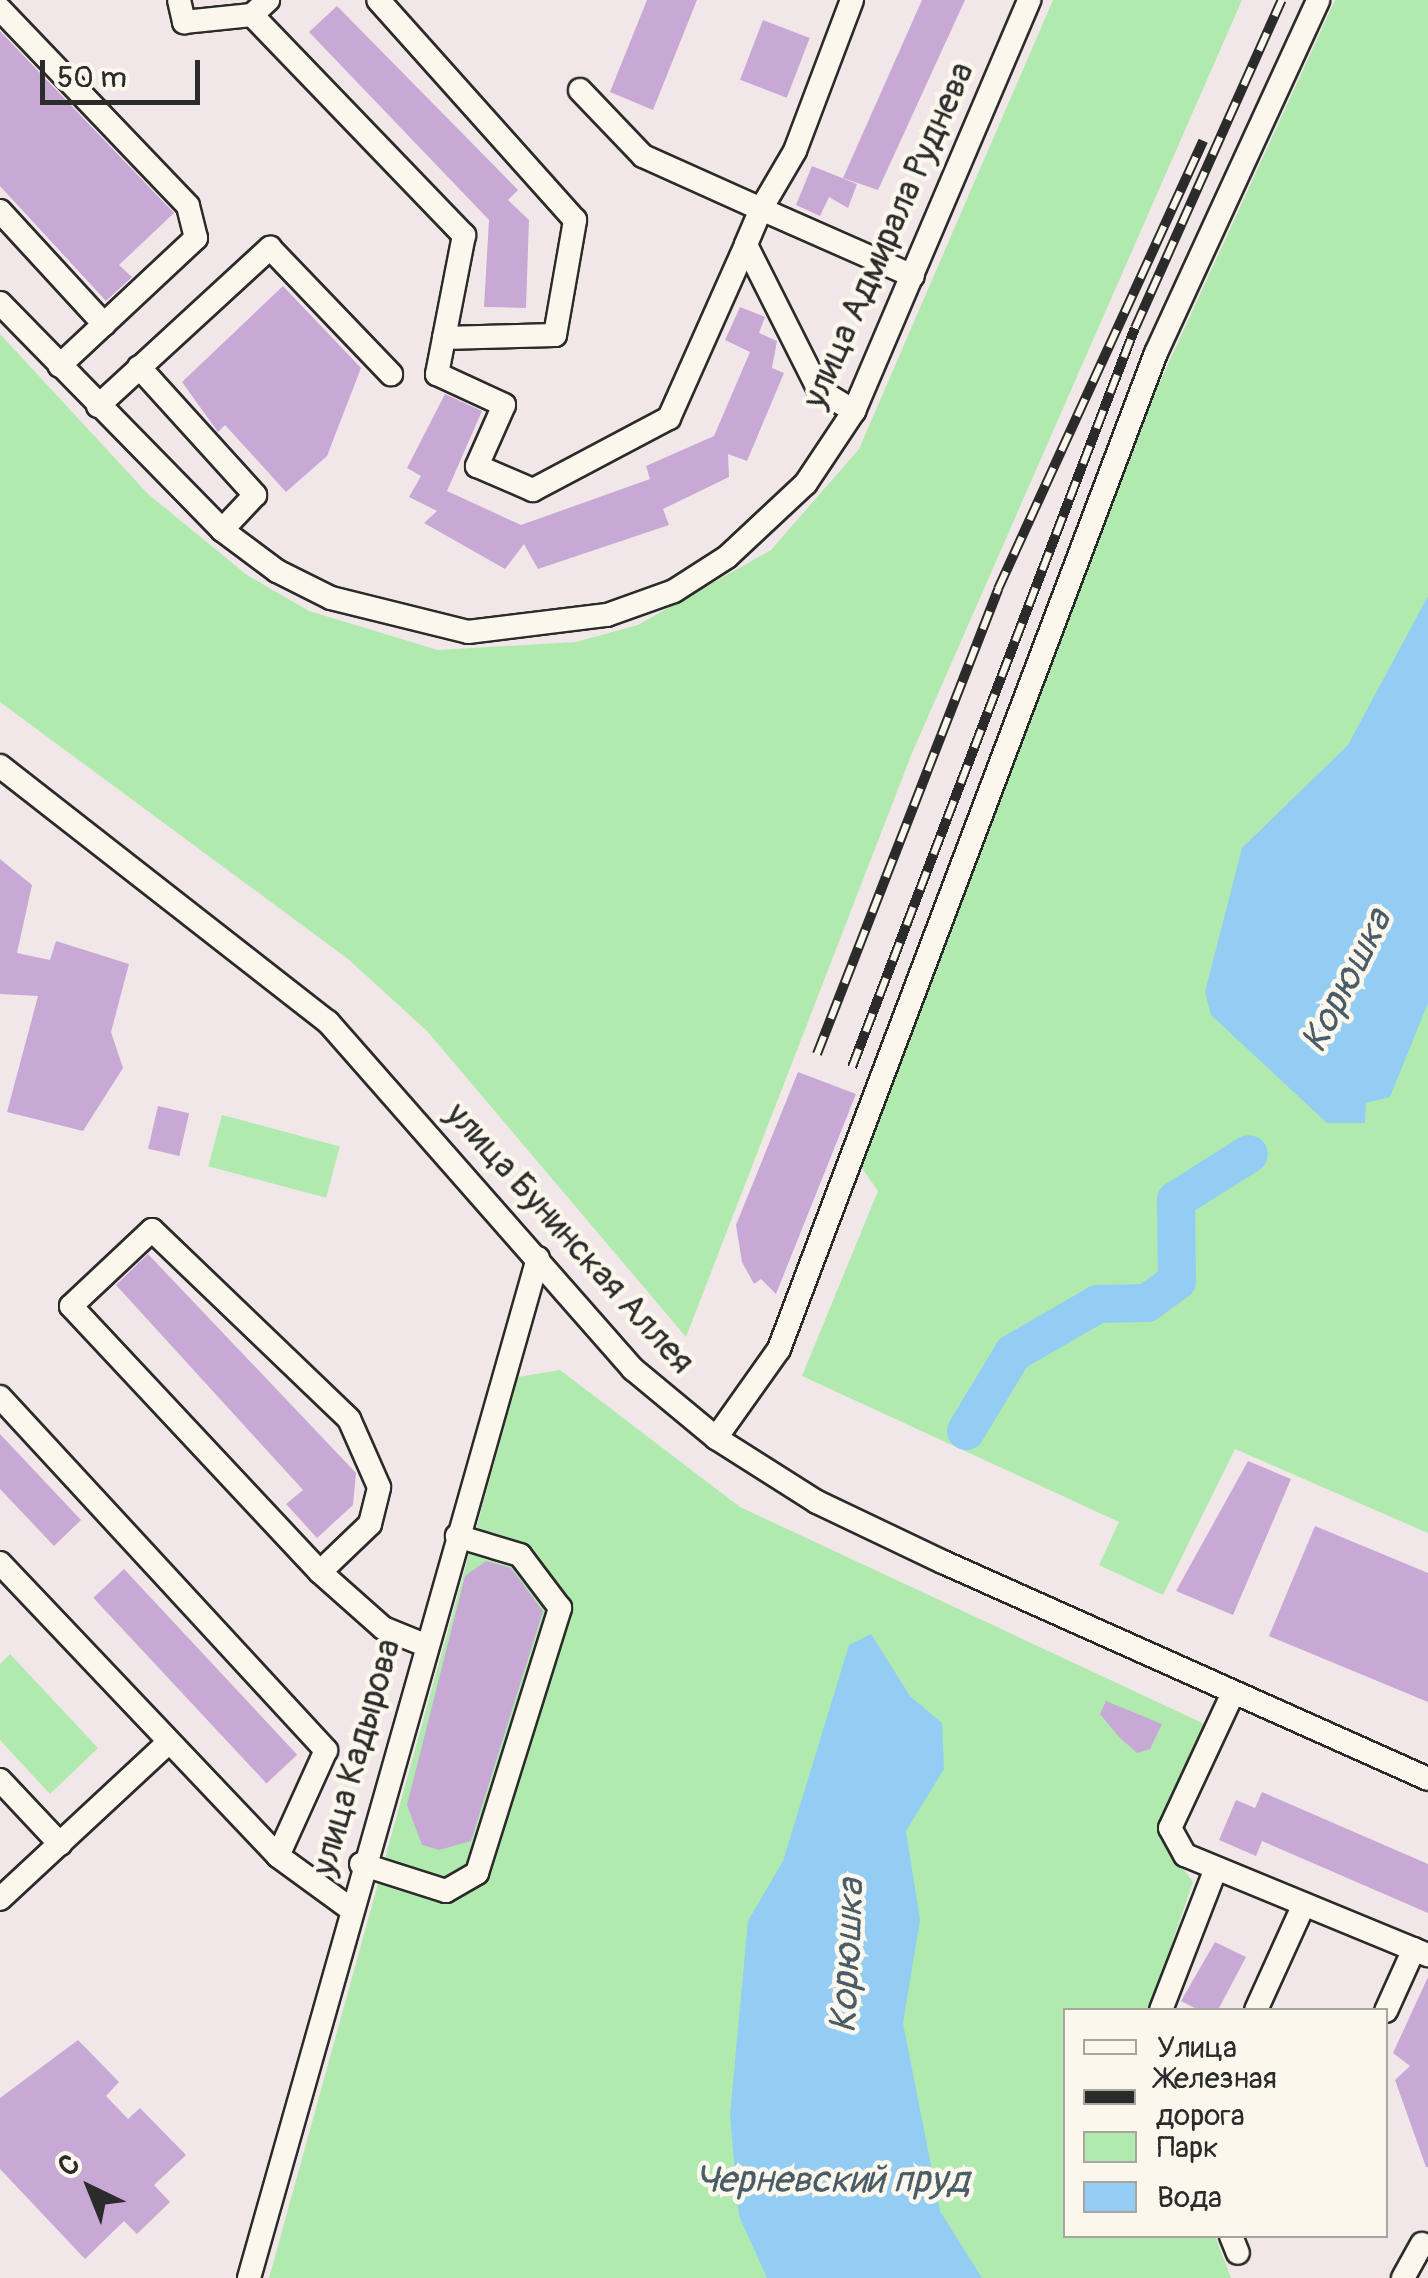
<!DOCTYPE html>
<html>
<head>
<meta charset="utf-8">
<style>
	body { margin:0 }
	#map { position:relative; width:1428px; height:2278px; overflow:hidden; background:#f1e7e8; font-family:Pangolin,sans-serif }
	div>[style] { position:absolute }
	[style*='--x'] { left:calc(var(--x)*1px); top:calc(var(--y)*1px); width:calc(var(--w)*1px); rotate:calc(var(--a)*1deg) }
	.green>* { inset:0; background:#b0eaae; transform-origin:0 0 }
	.water>* { inset:0; background:#93cdf3 }
	.river>* { height:38px; margin:-19px; padding:0 19px; transform-origin:19px; border-radius:19px; background:#93cdf3 }
	.building>* { inset:0; background:#c8a9d6; transform-origin:0 0 }
	.roads { filter:drop-shadow(2px 0 #2b2b2b) drop-shadow(-2px 0 #2b2b2b) drop-shadow(0 2px #2b2b2b) drop-shadow(0 -2px #2b2b2b) }
	.minor>* { height:22px; margin:-11px; padding:0 11px; transform-origin:11px; border-radius:11px; background:#fbf7ec }
	.rail>* { height:10px; margin-top:-5px; transform-origin:0; background:repeating-linear-gradient(90deg,#fbf7ec 0 19px,#2b2b2b 0 38px); box-sizing:border-box; border-block:2px solid #2b2b2b }
	span { translate:-50% -50%; white-space:nowrap; text-align:center; line-height:1.15; -webkit-text-stroke:9px #fbf7ec; paint-order:stroke }
	.street-label { font-size:35px; color:#2b2b2b }
	.water-label { font-size:38px; color:#4a5c67; font-style:italic }
	.legend { position:absolute; left:1063px; top:2008px; width:325px; height:230px; box-sizing:border-box; background:#fbf7ec; border:2px solid #a8a59f; margin:0; padding:12px 18px; list-style:none; font-size:30px; color:#2b2b2b }
	.legend li { display:flex; align-items:center; gap:20px; height:50px }
	.legend b { width:50px; border:2px solid #a8a59f }
	.north { position:absolute; left:40px; top:2138px; width:100px; height:100px; -webkit-text-stroke:8px #fbf7ec; paint-order:stroke; rotate:317deg; font-size:28px; font-weight:700; line-height:40px; text-align:center; color:#2b2b2b }
	.north::after { content:''; display:block; margin:auto; width:35px; height:45px; background:#2b2b2b; clip-path:polygon(50% 0,100% 100%,50% 72%,0 100%) }
	.scale { position:absolute; left:40px; top:60px; width:160px; height:45px; box-sizing:border-box; border:5px solid #2b2b2b; border-top:0; padding-left:12px; font-size:30px; line-height:35px; white-space:nowrap; color:#2b2b2b; -webkit-text-stroke:8px #fbf7ec; paint-order:stroke }
</style>
</head>
<body>
<div id="map">
	<div class="green">
		<i style="clip-path:polygon(1053px 0,1242px 0,912px 753px,686px 1337px,427px 1031px,348px 959px,0 702px,0 334px,148px 494px,247px 575px,309px 611px,438px 650px,576px 642px,638px 625px,771px 550px,859px 449px)"></i>
		<i style="clip-path:polygon(1335px 0,1428px 0,1428px 1533px,1235px 1449px,1163px 1595px,1099px 1565px,1119px 1522px,802px 1376px,878px 1191px,859px 1164px,1158px 386px)"></i>
		<i style="left:222px;top:1115px;width:122px;height:53px;rotate:15deg"></i>
		<i style="clip-path:polygon(560px 1370px,740px 1507px,1211px 1727px,1160px 1837px,1193px 1882px,1149px 2010px,1066px 2010px,1066px 2236px,1215px 2236px,1231px 2278px,269px 2278px,518px 1377px)"></i>
		<i style="clip-path:polygon(10px 1654px,98px 1748px,50px 1794px,0 1740px,0 1664px)"></i>
	</div>
	<div class="water">
		<i style="clip-path:polygon(1428px 596px,1428px 1003px,1390px 1097px,1366px 1103px,1365px 1123px,1327px 1123px,1211px 1015px,1205px 992px,1242px 848px,1348px 745px)"></i>
		<i style="clip-path:polygon(871px 1634px,910px 1696px,942px 1723px,944px 1769px,906px 1831px,920px 1920px,903px 2023px,940px 2211px,982px 2278px,767px 2278px,739px 2216px,730px 2115px,748px 1921px,783px 1861px,849px 1645px)"></i>
	</div>
	<div class="river">
		<i style="--x:966;--y:1431;--w:91;--a:-58.9"></i>
		<i style="--x:1013;--y:1353;--w:98;--a:-30"></i>
		<i style="--x:1098;--y:1304;--w:49;--a:-1.2"></i>
		<i style="--x:1147;--y:1303;--w:37;--a:-36"></i>
		<i style="--x:1177;--y:1281;--w:81;--a:-90.7"></i>
		<i style="--x:1176;--y:1200;--w:86;--a:-32.2"></i>
	</div>
	<div class="building">
		<i style="clip-path:polygon(647px 0,697px 0,653px 110px,610px 92px)"></i>
		<i style="clip-path:polygon(922px 0,965px 0,878px 190px,843px 178px)"></i>
		<i style="clip-path:polygon(337px 6px,518px 190px,508px 200px,529px 220px,526px 308px,484px 307px,489px 220px,309px 32px)"></i>
		<i style="left:763px;top:20px;width:50px;height:64px;rotate:21deg"></i>
		<i style="clip-path:polygon(0 31px,174px 213px,119px 265px,132px 277px,106px 301px,0 186px)"></i>
		<i style="clip-path:polygon(812px 166px,857px 184px,848px 208px,829px 197px,820px 216px,796px 205px)"></i>
		<i style="clip-path:polygon(283px 286px,361px 368px,327px 456px,286px 492px,225px 425px,218px 432px,182px 382px)"></i>
		<i style="clip-path:polygon(740px 307px,765px 317px,759px 333px,777px 341px,772px 368px,784px 373px,747px 461px,728px 454px,729px 477px,663px 509px,669px 525px,538px 569px,524px 544px,505px 569px,424px 523px,437px 511px,409px 497px,421px 476px,407px 468px,445px 394px,482px 411px,447px 491px,521px 525px,650px 479px,646px 466px,714px 436px,750px 352px,725px 340px)"></i>
		<i style="clip-path:polygon(0 859px,32px 885px,17px 953px,50px 960px,56px 941px,129px 964px,111px 1032px,123px 1068px,83px 1131px,7px 1112px,38px 996px,0 994px)"></i>
		<i style="clip-path:polygon(798px 1072px,856px 1094px,776px 1294px,761px 1279px,754px 1284px,742px 1262px,736px 1225px)"></i>
		<i style="left:158px;top:1106px;width:32px;height:44px;rotate:13deg"></i>
		<i style="clip-path:polygon(148px 1254px,356px 1473px,353px 1505px,317px 1538px,286px 1504px,303px 1490px,116px 1285px)"></i>
		<i style="clip-path:polygon(0 1434px,81px 1520px,54px 1546px,0 1489px)"></i>
		<i style="clip-path:polygon(1248px 1461px,1291px 1479px,1233px 1615px,1176px 1591px)"></i>
		<i style="clip-path:polygon(1315px 1526px,1428px 1573px,1428px 1702px,1269px 1636px)"></i>
		<i style="clip-path:polygon(486px 1561px,511px 1568px,543px 1611px,471px 1841px,439px 1850px,422px 1845px,407px 1805px,465px 1576px)"></i>
		<i style="left:124px;top:1569px;width:254px;height:42px;rotate:47deg"></i>
		<i style="clip-path:polygon(1106px 1701px,1162px 1724px,1150px 1749px,1137px 1753px,1119px 1737px,1100px 1714px)"></i>
		<i style="clip-path:polygon(1262px 1792px,1428px 1864px,1428px 1913px,1262px 1841px,1256px 1856px,1219px 1840px,1236px 1800px,1255px 1808px)"></i>
		<i style="clip-path:polygon(1215px 1942px,1246px 1957px,1218px 2010px,1199px 2010px,1181px 2001px)"></i>
		<i style="clip-path:polygon(1428px 1977px,1428px 2167px,1426px 2167px,1395px 2080px,1410px 2066px,1393px 2053px)"></i>
		<i style="clip-path:polygon(78px 2040px,119px 2082px,106px 2096px,128px 2119px,140px 2108px,186px 2155px,154px 2185px,170px 2202px,137px 2234px,124px 2221px,85px 2259px,0 2169px,0 2098px)"></i>
	</div>
	<div class="roads">
		<div class="minor">
			<i style="--x:179;--y:0;--w:23;--a:77"></i>
			<i style="--x:184;--y:22;--w:68;--a:-5.9"></i>
			<i style="--x:252;--y:15;--w:22;--a:-43"></i>
			<i style="--x:852;--y:0;--w:161;--a:110.7"></i>
			<i style="--x:795;--y:151;--w:67;--a:120.4"></i>
			<i style="--x:761;--y:209;--w:166;--a:23.8"></i>
			<i style="--x:0;--y:9;--w:272;--a:46.3"></i>
			<i style="--x:188;--y:206;--w:33;--a:76"></i>
			<i style="--x:196;--y:238;--w:187;--a:136.9"></i>
			<i style="--x:252;--y:15;--w:306;--a:46.1"></i>
			<i style="--x:464;--y:235;--w:105;--a:101"></i>
			<i style="--x:444;--y:338;--w:111;--a:-1.5"></i>
			<i style="--x:555;--y:335;--w:117;--a:-80.1"></i>
			<i style="--x:575;--y:220;--w:295;--a:-131.8"></i>
			<i style="--x:580;--y:90;--w:91;--a:46.3"></i>
			<i style="--x:643;--y:156;--w:129;--a:24.2"></i>
			<i style="--x:761;--y:209;--w:39;--a:113"></i>
			<i style="--x:746;--y:245;--w:162;--a:63.3"></i>
			<i style="--x:819;--y:390;--w:41;--a:31"></i>
			<i style="--x:0;--y:211;--w:154;--a:47.4"></i>
			<i style="--x:0;--y:303;--w:318;--a:45.6"></i>
			<i style="--x:222;--y:530;--w:69;--a:36.7"></i>
			<i style="--x:277;--y:571;--w:60;--a:26.6"></i>
			<i style="--x:331;--y:598;--w:141;--a:13.9"></i>
			<i style="--x:468;--y:632;--w:140;--a:-7"></i>
			<i style="--x:607;--y:615;--w:71;--a:-19.7"></i>
			<i style="--x:674;--y:591;--w:63;--a:-32.7"></i>
			<i style="--x:727;--y:557;--w:108;--a:-43.1"></i>
			<i style="--x:806;--y:483;--w:87;--a:-56.3"></i>
			<i style="--x:854;--y:411;--w:447;--a:-66.9"></i>
			<i style="--x:444;--y:338;--w:37;--a:101"></i>
			<i style="--x:437;--y:374;--w:74;--a:24.8"></i>
			<i style="--x:504;--y:405;--w:67;--a:113.9"></i>
			<i style="--x:477;--y:466;--w:61;--a:23.2"></i>
			<i style="--x:533;--y:490;--w:154;--a:-27.9"></i>
			<i style="--x:669;--y:418;--w:189;--a:-66"></i>
			<i style="--x:139;--y:367;--w:173;--a:47.8"></i>
			<i style="--x:255;--y:495;--w:48;--a:133.3"></i>
			<i style="--x:98;--y:406;--w:234;--a:-42.6"></i>
			<i style="--x:270;--y:248;--w:175;--a:46.2"></i>
			<i style="--x:0;--y:766;--w:416;--a:38"></i>
			<i style="--x:328;--y:1022;--w:462;--a:48.7"></i>
			<i style="--x:633;--y:1369;--w:108;--a:39.7"></i>
			<i style="--x:716;--y:1438;--w:120;--a:32.4"></i>
			<i style="--x:817;--y:1502;--w:140;--a:25.5"></i>
			<i style="--x:943;--y:1562;--w:531;--a:24.1"></i>
			<i style="--x:0;--y:1397;--w:481;--a:47.3"></i>
			<i style="--x:326;--y:1750;--w:116;--a:114.4"></i>
			<i style="--x:716;--y:1438;--w:109;--a:-54.7"></i>
			<i style="--x:779;--y:1349;--w:1065;--a:-69.27"></i>
			<i style="--x:1156;--y:353;--w:388;--a:-65.3"></i>
			<i style="--x:0;--y:1563;--w:404;--a:46.5"></i>
			<i style="--x:278;--y:1856;--w:87;--a:36.1"></i>
			<i style="--x:320;--y:1572;--w:69;--a:-43.8"></i>
			<i style="--x:370;--y:1524;--w:38;--a:-76"></i>
			<i style="--x:379;--y:1487;--w:74;--a:-113.8"></i>
			<i style="--x:349;--y:1419;--w:273;--a:-136.2"></i>
			<i style="--x:152;--y:1230;--w:111;--a:136.8"></i>
			<i style="--x:71;--y:1306;--w:364;--a:46.9"></i>
			<i style="--x:320;--y:1572;--w:84;--a:41.6"></i>
			<i style="--x:383;--y:1628;--w:45;--a:22"></i>
			<i style="--x:1233;--y:1693;--w:149;--a:115"></i>
			<i style="--x:1170;--y:1828;--w:31;--a:61"></i>
			<i style="--x:1185;--y:1855;--w:263;--a:22.4"></i>
			<i style="--x:0;--y:1780;--w:88;--a:46.8"></i>
			<i style="--x:361;--y:1864;--w:89;--a:17.6"></i>
			<i style="--x:446;--y:1891;--w:36;--a:-30"></i>
			<i style="--x:477;--y:1873;--w:278;--a:-72.6"></i>
			<i style="--x:560;--y:1608;--w:66;--a:-127"></i>
			<i style="--x:520;--y:1555;--w:66;--a:-163.2"></i>
			<i style="--x:0;--y:1899;--w:226;--a:-42.9"></i>
			<i style="--x:1161;--y:2010;--w:152;--a:-68.8"></i>
			<i style="--x:1256;--y:2010;--w:116;--a:-65.6"></i>
			<i style="--x:1386;--y:2011;--w:68;--a:-65.7"></i>
			<i style="--x:1231;--y:2236;--w:18;--a:68"></i>
			<i style="--x:249;--y:2278;--w:1060;--a:-74.18"></i>
			<i style="--x:1403;--y:2278;--w:39;--a:-61"></i>
		</div>
	</div>
	<div class="rail">
		<i style="--x:817;--y:1054;--w:499;--a:-68.7"></i>
		<i style="--x:998;--y:589;--w:493;--a:-65.4"></i>
		<i style="--x:852;--y:1067;--w:791;--a:-69.05"></i>
		<i style="--x:1135;--y:328;--w:359;--a:-65.9"></i>
	</div>
	<div class="street-label">
		<span style="left:888px;top:235px;rotate:-66deg">улица Адмирала Руднева</span>
		<span style="left:570px;top:1238px;rotate:48deg">улица Бунинская Аллея</span>
		<span style="left:356px;top:1757px;rotate:-74deg">улица Кадырова</span>
	</div>
	<div class="water-label">
		<span style="left:1347px;top:981px;rotate:-63deg">Корюшка</span>
		<span style="left:848px;top:1956px;rotate:-87deg">Корюшка</span>
		<span style="left:832px;top:2181px">Черневский пруд</span>
	</div>
	<ul class="legend">
	<li><b style="height:12px;background:#fbf7ec"></b>Улица</li>
	<li><b style="height:12px;background:#2b2b2b"></b>Железная дорога</li>
	<li><b style="height:28px;background:#b0eaae"></b>Парк</li>
	<li><b style="height:28px;background:#93cdf3"></b>Вода</li>
	</ul>
	<div class="north">С</div>
	<div class="scale">50 m</div>
</div>
</body>
</html>
